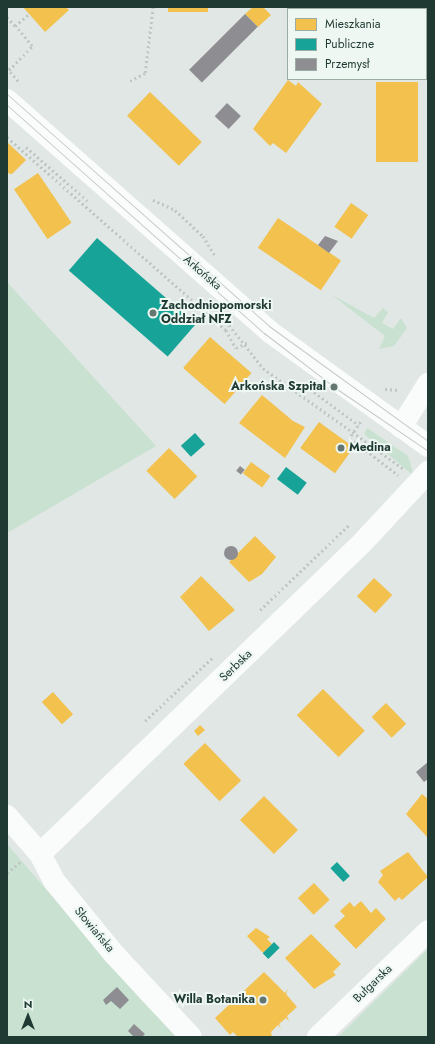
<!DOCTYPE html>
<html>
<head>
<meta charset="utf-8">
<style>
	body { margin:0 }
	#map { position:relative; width:435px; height:1044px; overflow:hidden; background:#e0e7e4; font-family:Jost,sans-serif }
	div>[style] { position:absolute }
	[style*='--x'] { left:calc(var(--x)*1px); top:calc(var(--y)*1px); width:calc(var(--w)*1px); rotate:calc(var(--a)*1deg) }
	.green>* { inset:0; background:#c8e1d0 }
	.homes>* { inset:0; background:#f2c14e; transform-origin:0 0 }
	.public>* { inset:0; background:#17a398; transform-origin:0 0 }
	.industry>* { inset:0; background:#8d8d92; transform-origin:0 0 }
	.round { border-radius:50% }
	.path>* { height:2.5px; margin-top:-1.25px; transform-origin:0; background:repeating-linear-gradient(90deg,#bfc7c5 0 2px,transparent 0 5px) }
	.minor>* { height:22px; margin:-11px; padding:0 11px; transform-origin:11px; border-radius:11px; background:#fafbfb }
	.tertiary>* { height:22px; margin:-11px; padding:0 11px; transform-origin:11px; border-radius:11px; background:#fafbfb }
	.tram>* { height:1px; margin:-0.5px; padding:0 0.5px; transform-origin:0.5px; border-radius:0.5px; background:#c6c9c8 }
	.dots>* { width:11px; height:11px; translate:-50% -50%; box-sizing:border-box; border:2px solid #eef7f2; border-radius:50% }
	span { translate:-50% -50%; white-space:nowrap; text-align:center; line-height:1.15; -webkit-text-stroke:4px #eef7f2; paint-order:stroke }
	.street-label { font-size:12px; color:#1f3933 }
	.poi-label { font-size:12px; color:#1f3933; font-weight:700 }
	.left { translate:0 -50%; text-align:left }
	.right { translate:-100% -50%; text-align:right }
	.frame { position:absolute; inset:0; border:8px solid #1f3933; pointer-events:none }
	.legend { position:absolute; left:287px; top:8px; width:140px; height:72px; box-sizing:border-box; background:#eef7f2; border:1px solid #9baba6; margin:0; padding:5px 7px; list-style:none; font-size:12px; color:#1f3933 }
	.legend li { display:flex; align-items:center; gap:8px; height:20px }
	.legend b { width:20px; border:1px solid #9baba6 }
	.north { position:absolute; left:8px; top:996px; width:40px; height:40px; -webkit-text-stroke:3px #eef7f2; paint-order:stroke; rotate:0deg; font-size:11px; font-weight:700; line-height:16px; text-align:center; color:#1f3933 }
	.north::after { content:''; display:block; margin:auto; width:14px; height:18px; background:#1f3933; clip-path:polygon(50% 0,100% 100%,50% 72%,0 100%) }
</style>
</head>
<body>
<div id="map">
	<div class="green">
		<i style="clip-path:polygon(7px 282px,156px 446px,7px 533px)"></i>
		<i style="clip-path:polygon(332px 295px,374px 318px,383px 308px,388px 312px,382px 323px,393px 329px,401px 318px,407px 328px,394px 346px,379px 349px,385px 336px)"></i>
		<i style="clip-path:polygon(367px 428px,408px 456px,414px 476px,364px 434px)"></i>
		<i style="clip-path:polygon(7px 844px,141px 1000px,177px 1037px,7px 1037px)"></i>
		<i style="clip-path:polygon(428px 949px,428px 1037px,338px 1037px)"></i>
	</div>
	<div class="homes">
		<i style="clip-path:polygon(23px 7px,66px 7px,69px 10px,45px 32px)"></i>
		<i style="left:168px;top:7px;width:40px;height:5px"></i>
		<i style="clip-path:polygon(253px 7px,263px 7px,271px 15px,258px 27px,245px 14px)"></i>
		<i style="clip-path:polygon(288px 80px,296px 86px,298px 82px,322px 104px,286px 153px,273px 143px,270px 146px,253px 129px)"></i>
		<i style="left:376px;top:82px;width:42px;height:80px"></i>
		<i style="left:150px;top:92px;width:72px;height:33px;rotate:44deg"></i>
		<i style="clip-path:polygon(7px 142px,26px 160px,12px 174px,7px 173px)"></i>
		<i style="left:38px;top:173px;width:60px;height:29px;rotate:56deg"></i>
		<i style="left:351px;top:203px;width:21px;height:29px;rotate:35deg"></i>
		<i style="left:278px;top:218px;width:76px;height:36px;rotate:34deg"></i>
		<i style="left:210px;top:337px;width:55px;height:41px;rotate:41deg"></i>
		<i style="clip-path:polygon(262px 395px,293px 421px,305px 427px,285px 458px,239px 423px)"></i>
		<i style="left:319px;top:422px;width:43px;height:32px;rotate:36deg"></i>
		<i style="left:169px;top:448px;width:40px;height:32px;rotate:45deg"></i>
		<i style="left:251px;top:462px;width:24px;height:14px;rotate:36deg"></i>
		<i style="clip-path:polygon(255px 536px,276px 557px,262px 574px,249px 582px,229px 562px)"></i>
		<i style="clip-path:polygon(201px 576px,235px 610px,209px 631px,180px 597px)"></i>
		<i style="left:374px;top:578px;width:25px;height:25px;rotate:43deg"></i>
		<i style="left:323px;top:689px;width:59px;height:37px;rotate:45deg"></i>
		<i style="left:53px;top:692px;width:30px;height:15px;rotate:48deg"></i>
		<i style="left:386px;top:703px;width:29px;height:20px;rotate:46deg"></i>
		<i style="clip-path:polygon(200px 725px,205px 730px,198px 736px,194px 731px)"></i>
		<i style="left:205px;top:743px;width:52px;height:30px;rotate:46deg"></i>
		<i style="clip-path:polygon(422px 794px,428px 799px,428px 838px,406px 814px)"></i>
		<i style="left:264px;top:796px;width:48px;height:34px;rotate:45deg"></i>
		<i style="clip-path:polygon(408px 852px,428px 877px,402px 900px,399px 897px,395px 901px,378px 882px,383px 875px,380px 871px)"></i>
		<i style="left:314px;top:883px;width:23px;height:22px;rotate:47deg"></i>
		<i style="clip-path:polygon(361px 901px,371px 913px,376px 908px,386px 919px,356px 949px,334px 926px,345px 916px,340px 911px,350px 902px,354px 907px)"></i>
		<i style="clip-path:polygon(256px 928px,270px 937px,267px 939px,272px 944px,263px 953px,247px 936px)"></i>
		<i style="clip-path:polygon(311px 934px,341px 964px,333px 972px,336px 975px,314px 989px,285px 958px)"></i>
		<i style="clip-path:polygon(264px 972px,285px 993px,288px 989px,286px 994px,297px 1007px,287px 1016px,289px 1021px,286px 1018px,279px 1024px,281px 1028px,278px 1025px,271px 1032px,272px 1037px,238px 1037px,233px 1032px,230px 1035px,215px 1018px)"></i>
	</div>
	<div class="public">
		<i style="left:97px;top:238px;width:131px;height:43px;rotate:41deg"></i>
		<i style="left:195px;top:433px;width:15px;height:19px;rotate:48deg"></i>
		<i style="left:286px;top:467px;width:26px;height:15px;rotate:37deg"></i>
		<i style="left:337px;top:862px;width:19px;height:9px;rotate:47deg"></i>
		<i style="left:274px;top:942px;width:8px;height:16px;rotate:45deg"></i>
	</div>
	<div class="industry">
		<i style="left:245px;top:14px;width:18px;height:79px;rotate:45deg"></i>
		<i style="left:227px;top:103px;width:19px;height:18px;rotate:43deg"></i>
		<i style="clip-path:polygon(325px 236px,338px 241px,329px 253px,318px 245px)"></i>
		<i style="left:240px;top:466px;width:6px;height:6px;rotate:39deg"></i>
		<i class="round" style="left:224px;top:546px;width:14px;height:14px"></i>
		<i style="clip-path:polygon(428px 762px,428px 779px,424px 782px,416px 772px)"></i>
		<i style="clip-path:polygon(117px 987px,129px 1000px,120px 1009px,111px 1001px,106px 1005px,103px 1000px)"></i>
		<i style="clip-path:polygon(134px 1024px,145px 1034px,142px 1037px,134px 1037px,128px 1031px)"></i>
	</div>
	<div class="path">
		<i style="--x:302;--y:7;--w:4;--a:34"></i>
		<i style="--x:7;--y:17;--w:12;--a:48"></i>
		<i style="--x:15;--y:26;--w:18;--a:-41"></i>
		<i style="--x:7;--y:68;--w:20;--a:49"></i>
		<i style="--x:9;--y:70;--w:33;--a:-46"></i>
		<i style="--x:32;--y:46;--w:26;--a:-130"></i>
		<i style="--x:130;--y:81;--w:17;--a:-28"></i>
		<i style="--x:145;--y:73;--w:66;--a:-83.1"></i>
		<i style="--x:7;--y:137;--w:292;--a:41.4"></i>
		<i style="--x:226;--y:330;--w:21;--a:61"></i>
		<i style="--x:236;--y:348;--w:14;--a:-25"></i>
		<i style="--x:26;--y:147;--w:85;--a:41.2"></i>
		<i style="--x:153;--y:200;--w:24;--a:24"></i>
		<i style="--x:175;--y:210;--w:38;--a:43"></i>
		<i style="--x:203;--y:236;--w:22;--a:58"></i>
		<i style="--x:229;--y:325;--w:55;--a:51.7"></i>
		<i style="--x:263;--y:368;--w:173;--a:35.6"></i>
		<i style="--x:302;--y:383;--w:71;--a:36.4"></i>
		<i style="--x:385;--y:389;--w:15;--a:4"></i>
		<i style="--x:361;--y:422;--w:19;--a:125"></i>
		<i style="--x:350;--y:438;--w:61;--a:37.6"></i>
		<i style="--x:260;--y:610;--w:124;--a:-43.7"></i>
		<i style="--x:145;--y:721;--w:92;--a:-43.2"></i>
		<i style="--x:7;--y:873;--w:17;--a:-40"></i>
	</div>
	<div class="minor">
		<i style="--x:355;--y:7;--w:4;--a:34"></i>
		<i style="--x:414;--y:7;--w:2;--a:90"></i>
		<i style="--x:426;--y:63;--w:3;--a:45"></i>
		<i style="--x:401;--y:427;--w:51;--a:-57.9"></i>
		<i style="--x:7;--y:816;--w:50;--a:49"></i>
		<i style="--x:40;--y:854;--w:32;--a:62"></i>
		<i style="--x:55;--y:882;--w:93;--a:50.7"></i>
		<i style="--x:114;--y:954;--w:113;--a:47.1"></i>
		<i style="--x:40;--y:854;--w:449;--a:-44"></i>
		<i style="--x:363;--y:542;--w:96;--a:-47.1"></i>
		<i style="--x:318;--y:1037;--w:153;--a:-43.9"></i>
	</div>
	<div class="tertiary">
		<i style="--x:7;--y:100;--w:351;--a:41.4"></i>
		<i style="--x:270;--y:332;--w:195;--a:35.8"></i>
	</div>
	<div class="tram">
		<i style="--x:7;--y:94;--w:350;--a:41.5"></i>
		<i style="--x:269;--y:326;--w:196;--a:35.9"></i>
		<i style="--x:7;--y:105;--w:344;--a:41.6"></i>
		<i style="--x:264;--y:333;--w:88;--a:37.6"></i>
		<i style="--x:334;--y:387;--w:114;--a:34.2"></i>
	</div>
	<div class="dots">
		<i style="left:153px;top:313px;background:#637671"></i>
		<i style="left:334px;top:387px;background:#637671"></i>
		<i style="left:341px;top:448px;background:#637671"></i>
		<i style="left:263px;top:1000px;background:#637671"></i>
	</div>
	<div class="street-label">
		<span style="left:202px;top:273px;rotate:41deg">Arkońska</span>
		<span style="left:236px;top:666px;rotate:-44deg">Serbska</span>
		<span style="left:94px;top:930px;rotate:50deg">Słowiańska</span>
		<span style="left:373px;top:984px;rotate:-44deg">Bułgarska</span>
	</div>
	<div class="poi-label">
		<span class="left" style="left:161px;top:313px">Zachodniopomorski<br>Oddział NFZ</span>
		<span class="right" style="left:326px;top:387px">Arkońska Szpital</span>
		<span class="left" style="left:349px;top:448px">Medina</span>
		<span class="right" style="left:255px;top:1000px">Willa Botanika</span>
	</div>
	<div class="frame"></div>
	<ul class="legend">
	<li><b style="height:11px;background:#f2c14e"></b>Mieszkania</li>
	<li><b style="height:11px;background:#17a398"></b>Publiczne</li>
	<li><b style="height:11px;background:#8d8d92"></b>Przemysł</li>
	</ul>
	<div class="north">N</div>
</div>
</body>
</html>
